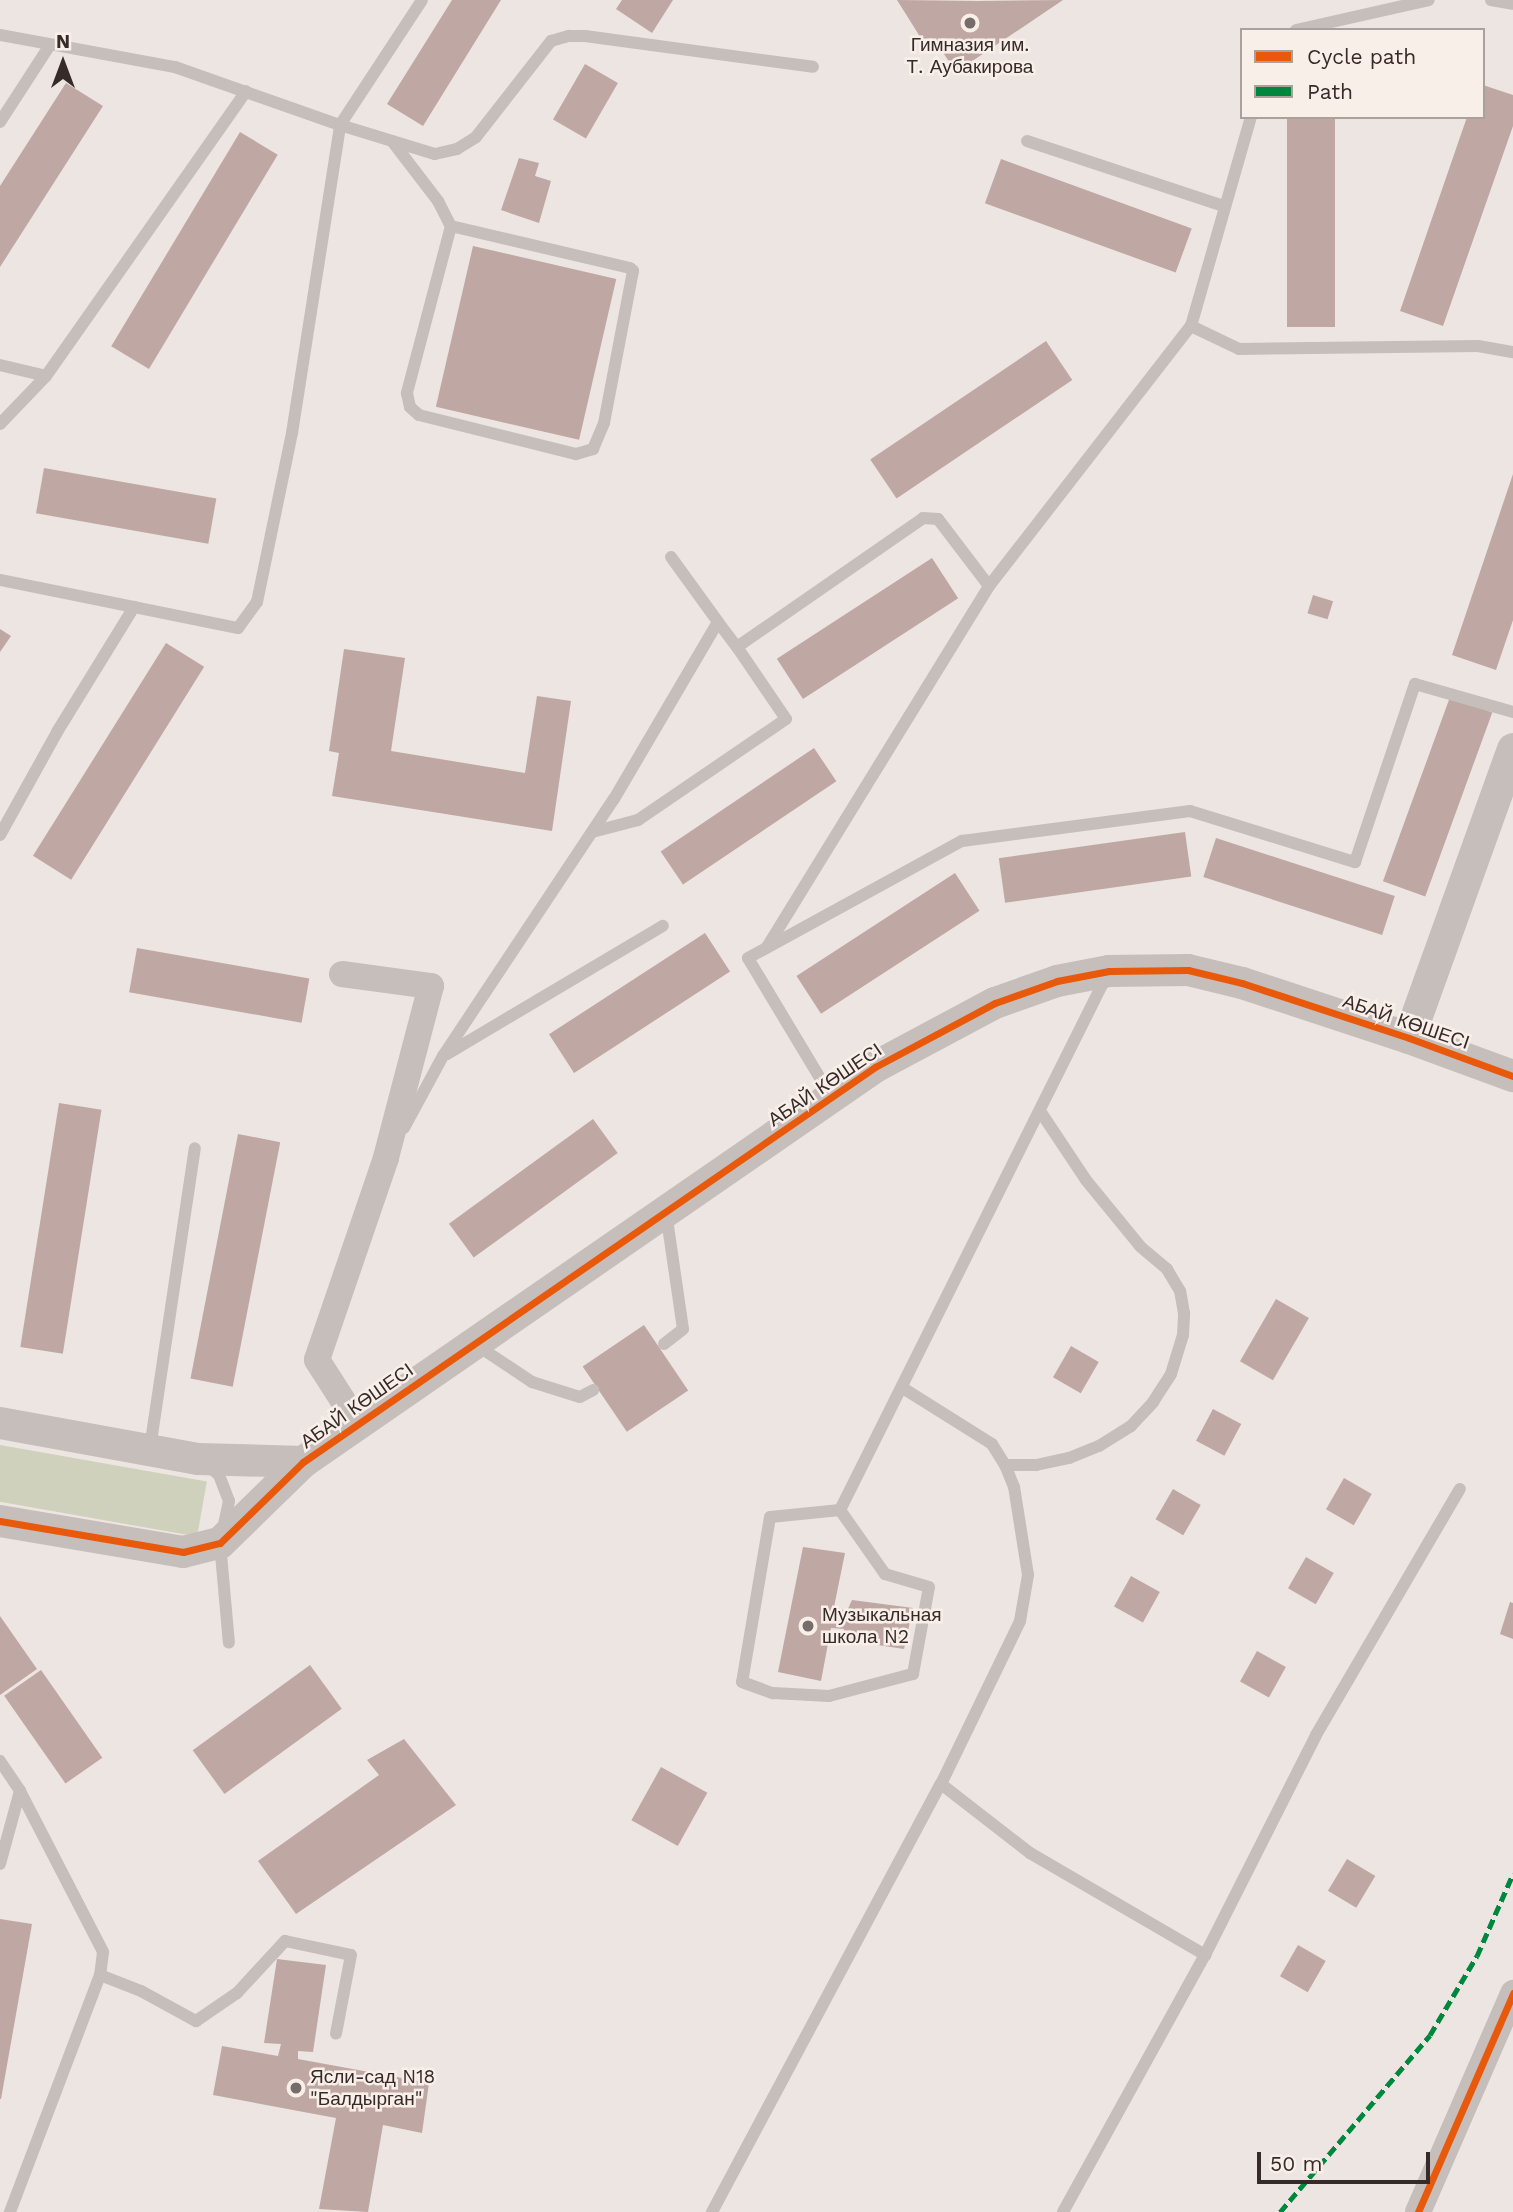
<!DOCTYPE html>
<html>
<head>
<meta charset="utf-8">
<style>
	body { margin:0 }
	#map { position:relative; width:1513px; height:2212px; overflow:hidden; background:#ece5e2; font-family:"Work Sans",sans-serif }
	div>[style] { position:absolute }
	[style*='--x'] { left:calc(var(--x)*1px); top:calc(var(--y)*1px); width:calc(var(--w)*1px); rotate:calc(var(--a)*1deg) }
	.green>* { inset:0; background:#d0d1bc; transform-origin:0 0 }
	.building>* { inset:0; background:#bfa7a4; transform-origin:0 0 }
	.service>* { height:12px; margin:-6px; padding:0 6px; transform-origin:6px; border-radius:6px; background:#c6beba }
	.minor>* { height:26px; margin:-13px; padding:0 13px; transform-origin:13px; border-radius:13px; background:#c6beba }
	.tertiary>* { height:32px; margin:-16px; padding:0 16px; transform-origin:16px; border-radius:16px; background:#c6beba }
	.quiet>* { height:5px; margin-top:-2.5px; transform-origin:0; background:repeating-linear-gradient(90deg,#00873e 0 10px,transparent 0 15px) }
	.cycleway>* { height:7px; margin:-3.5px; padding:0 3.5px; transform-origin:3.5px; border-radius:3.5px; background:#e8590c }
	.dots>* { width:19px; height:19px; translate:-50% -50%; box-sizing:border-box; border:4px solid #f9efe9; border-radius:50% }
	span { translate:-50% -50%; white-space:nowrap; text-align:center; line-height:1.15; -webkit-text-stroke:5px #f9efe9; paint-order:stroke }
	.poi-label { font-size:19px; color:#362b29 }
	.left { translate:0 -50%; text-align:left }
	.street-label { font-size:19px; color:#362b29 }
	.legend { position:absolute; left:1240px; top:28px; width:245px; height:91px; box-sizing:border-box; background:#f9efe9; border:2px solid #aba19c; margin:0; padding:9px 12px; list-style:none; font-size:21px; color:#362b29 }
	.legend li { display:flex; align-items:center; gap:14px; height:35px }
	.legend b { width:35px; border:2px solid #aba19c }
	.north { position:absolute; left:28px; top:28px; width:70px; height:70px; -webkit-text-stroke:5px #f9efe9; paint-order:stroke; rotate:0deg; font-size:19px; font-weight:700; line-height:28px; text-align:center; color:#362b29 }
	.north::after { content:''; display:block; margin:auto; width:24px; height:32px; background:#362b29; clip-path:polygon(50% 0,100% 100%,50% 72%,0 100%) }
	.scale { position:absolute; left:1257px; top:2152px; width:173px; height:32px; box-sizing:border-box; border:4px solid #362b29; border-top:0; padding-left:9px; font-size:21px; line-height:24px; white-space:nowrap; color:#362b29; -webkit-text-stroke:5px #f9efe9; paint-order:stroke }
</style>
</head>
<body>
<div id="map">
	<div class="green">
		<i style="left:0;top:1445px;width:210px;height:56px;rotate:10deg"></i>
	</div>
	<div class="building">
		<i style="clip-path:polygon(452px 0,501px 0,423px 126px,387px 104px)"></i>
		<i style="clip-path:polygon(622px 0,673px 0,652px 33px,616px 9px)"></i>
		<i style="clip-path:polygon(897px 0,978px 1px,1063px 0,956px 72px,938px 45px,929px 51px)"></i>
		<i style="left:585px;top:64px;width:38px;height:64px;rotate:30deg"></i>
		<i style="clip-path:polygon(66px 83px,103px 106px,0 267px,0 186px)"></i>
		<i style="clip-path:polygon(1483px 85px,1513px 95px,1513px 126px,1443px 326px,1400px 311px,1467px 117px,1483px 117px)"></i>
		<i style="left:1287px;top:117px;width:48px;height:210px"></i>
		<i style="left:240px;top:132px;width:44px;height:250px;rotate:31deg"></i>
		<i style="clip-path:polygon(519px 158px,539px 163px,535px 176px,551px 181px,539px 223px,501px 210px)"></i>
		<i style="left:1001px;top:159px;width:203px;height:47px;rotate:20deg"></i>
		<i style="left:473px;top:246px;width:147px;height:165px;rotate:13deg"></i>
		<i style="left:1046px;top:341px;width:47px;height:212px;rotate:56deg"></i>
		<i style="left:44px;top:468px;width:175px;height:46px;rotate:10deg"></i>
		<i style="clip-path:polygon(1513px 474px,1513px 620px,1496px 670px,1452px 655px)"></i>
		<i style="left:932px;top:558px;width:48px;height:185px;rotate:57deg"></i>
		<i style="left:1313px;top:595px;width:21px;height:19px;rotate:17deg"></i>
		<i style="clip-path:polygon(0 629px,11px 636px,0 652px)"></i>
		<i style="left:166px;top:643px;width:45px;height:251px;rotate:32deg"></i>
		<i style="clip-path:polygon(344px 649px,405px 658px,391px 751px,525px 773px,537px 696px,571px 701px,552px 831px,332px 796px,339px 753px,329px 751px)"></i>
		<i style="left:1450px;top:697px;width:45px;height:196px;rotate:20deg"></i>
		<i style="left:814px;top:748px;width:40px;height:185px;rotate:56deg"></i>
		<i style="left:1185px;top:832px;width:45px;height:188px;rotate:82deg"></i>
		<i style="left:1216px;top:838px;width:188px;height:41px;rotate:18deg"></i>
		<i style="left:955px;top:873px;width:45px;height:189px;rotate:57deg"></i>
		<i style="left:705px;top:933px;width:46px;height:186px;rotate:57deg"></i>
		<i style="left:137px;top:948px;width:175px;height:45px;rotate:10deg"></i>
		<i style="left:59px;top:1103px;width:43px;height:247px;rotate:9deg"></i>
		<i style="left:593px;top:1119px;width:42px;height:178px;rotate:54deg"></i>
		<i style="left:238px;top:1134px;width:43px;height:249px;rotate:11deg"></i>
		<i style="left:1276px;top:1299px;width:38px;height:72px;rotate:30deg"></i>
		<i style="left:644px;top:1325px;width:79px;height:74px;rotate:56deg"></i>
		<i style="left:1071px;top:1346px;width:32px;height:36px;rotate:30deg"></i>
		<i style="left:1213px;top:1409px;width:32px;height:36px;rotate:28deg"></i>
		<i style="left:1344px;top:1478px;width:32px;height:36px;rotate:30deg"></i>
		<i style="left:1173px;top:1489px;width:32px;height:35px;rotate:30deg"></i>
		<i style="clip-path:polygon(803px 1547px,845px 1553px,834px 1607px,847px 1611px,852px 1600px,913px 1608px,904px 1649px,845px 1640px,844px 1629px,831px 1628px,821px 1681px,778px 1672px)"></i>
		<i style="left:1306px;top:1557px;width:32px;height:36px;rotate:30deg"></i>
		<i style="left:1131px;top:1576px;width:33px;height:35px;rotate:29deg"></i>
		<i style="clip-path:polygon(1510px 1602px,1513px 1603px,1513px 1639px,1500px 1634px)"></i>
		<i style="clip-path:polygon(0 1616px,37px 1669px,0 1695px)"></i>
		<i style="left:1257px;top:1651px;width:33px;height:35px;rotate:29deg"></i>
		<i style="left:310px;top:1665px;width:54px;height:145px;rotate:54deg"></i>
		<i style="left:41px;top:1670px;width:107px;height:45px;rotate:55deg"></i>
		<i style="clip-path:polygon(404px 1739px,456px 1805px,296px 1914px,258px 1861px,379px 1775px,367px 1760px)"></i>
		<i style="left:661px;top:1767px;width:53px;height:61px;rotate:29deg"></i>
		<i style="left:1347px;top:1859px;width:33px;height:37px;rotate:31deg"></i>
		<i style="clip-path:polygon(0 1919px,32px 1924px,1px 2099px,0 2099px)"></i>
		<i style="left:1298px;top:1945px;width:32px;height:36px;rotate:30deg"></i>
		<i style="clip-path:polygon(277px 1959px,326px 1965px,313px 2052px,298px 2051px,298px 2059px,429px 2083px,422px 2133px,383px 2125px,368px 2212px,319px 2209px,336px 2118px,213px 2095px,222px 2046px,278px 2056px,281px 2044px,264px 2043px)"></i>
	</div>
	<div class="service">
		<i style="--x:1491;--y:0;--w:22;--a:10"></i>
		<i style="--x:1296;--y:30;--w:136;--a:-12.7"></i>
		<i style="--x:0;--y:35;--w:178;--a:10.4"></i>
		<i style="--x:175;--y:67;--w:175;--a:19.4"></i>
		<i style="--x:340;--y:125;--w:149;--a:-56.7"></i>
		<i style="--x:0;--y:122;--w:92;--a:-57"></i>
		<i style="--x:392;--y:141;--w:76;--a:52.5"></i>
		<i style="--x:438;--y:201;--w:28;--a:63"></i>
		<i style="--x:451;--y:226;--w:173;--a:104.8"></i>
		<i style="--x:407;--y:393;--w:14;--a:78"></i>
		<i style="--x:410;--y:407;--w:12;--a:42"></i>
		<i style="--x:419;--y:415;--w:162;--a:14"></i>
		<i style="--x:576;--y:454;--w:18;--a:-16"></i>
		<i style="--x:593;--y:449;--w:28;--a:-67"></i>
		<i style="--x:604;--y:423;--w:155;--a:-79.2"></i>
		<i style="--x:633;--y:271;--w:4;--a:-135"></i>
		<i style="--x:630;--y:268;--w:184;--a:-166.8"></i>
		<i style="--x:1027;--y:141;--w:207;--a:18.3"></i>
		<i style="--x:1191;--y:326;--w:217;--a:-74"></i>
		<i style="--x:0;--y:365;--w:47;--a:13.4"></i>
		<i style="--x:0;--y:424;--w:66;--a:-46.2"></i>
		<i style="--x:46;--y:376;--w:348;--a:-54.9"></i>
		<i style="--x:671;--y:557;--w:80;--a:54.1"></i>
		<i style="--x:0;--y:580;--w:243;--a:11.4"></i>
		<i style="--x:238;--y:628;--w:32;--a:-54"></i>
		<i style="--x:257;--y:602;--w:173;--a:-78.3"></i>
		<i style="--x:292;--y:433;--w:312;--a:-81.1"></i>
		<i style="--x:340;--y:125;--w:99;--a:17"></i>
		<i style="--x:435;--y:154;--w:23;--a:-13"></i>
		<i style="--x:457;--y:149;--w:22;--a:-32"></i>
		<i style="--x:476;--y:137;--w:122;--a:-52"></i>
		<i style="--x:551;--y:41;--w:19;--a:-16"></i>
		<i style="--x:569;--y:36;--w:16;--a:0"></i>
		<i style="--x:585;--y:36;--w:230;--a:7.7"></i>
		<i style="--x:592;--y:832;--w:48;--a:-14.6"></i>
		<i style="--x:638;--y:820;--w:179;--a:-34.3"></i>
		<i style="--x:786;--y:719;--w:87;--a:-124.2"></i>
		<i style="--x:0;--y:835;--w:118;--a:-61"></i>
		<i style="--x:57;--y:732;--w:147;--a:-58.4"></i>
		<i style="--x:767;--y:947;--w:424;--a:-58.4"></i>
		<i style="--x:989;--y:586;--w:329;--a:-52.2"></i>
		<i style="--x:1191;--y:326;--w:53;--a:25.6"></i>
		<i style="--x:1239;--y:349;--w:239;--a:-0.7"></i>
		<i style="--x:1478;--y:346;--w:36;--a:10"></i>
		<i style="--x:447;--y:1054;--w:251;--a:-30.7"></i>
		<i style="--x:832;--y:1098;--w:163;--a:-121"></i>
		<i style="--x:748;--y:958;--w:244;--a:-28.7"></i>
		<i style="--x:962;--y:841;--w:230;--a:-7.5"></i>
		<i style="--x:1190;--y:811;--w:173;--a:17.2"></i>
		<i style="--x:1355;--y:862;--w:188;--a:-71.4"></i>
		<i style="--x:1415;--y:684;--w:102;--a:15.9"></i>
		<i style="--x:404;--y:1128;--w:82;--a:-61.6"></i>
		<i style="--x:443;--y:1056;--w:309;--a:-56.4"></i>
		<i style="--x:614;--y:799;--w:205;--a:-59.6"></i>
		<i style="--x:718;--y:622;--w:31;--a:53"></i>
		<i style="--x:737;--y:647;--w:226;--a:-34.7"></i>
		<i style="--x:923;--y:518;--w:15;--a:4"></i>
		<i style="--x:938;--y:519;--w:84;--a:52.7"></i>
		<i style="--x:475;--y:1344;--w:69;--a:33.7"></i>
		<i style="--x:532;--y:1382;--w:50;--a:17.4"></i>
		<i style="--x:580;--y:1397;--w:15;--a:-28"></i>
		<i style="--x:664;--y:1344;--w:24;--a:-38"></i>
		<i style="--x:683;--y:1329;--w:118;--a:-98.3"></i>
		<i style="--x:150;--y:1448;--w:303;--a:-81.5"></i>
		<i style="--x:1005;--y:1465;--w:31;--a:0"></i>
		<i style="--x:1036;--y:1465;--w:34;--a:-12"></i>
		<i style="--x:1069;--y:1458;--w:32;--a:-22"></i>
		<i style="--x:1099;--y:1446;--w:38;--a:-32"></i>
		<i style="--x:1131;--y:1426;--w:33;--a:-47"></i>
		<i style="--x:1153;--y:1402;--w:33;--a:-57"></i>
		<i style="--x:1171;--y:1374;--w:41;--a:-72.9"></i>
		<i style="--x:1183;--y:1335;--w:22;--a:-87"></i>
		<i style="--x:1184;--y:1313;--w:22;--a:-100"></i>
		<i style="--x:1180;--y:1291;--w:26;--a:-121"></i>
		<i style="--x:1167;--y:1269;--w:35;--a:-140"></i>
		<i style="--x:1140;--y:1246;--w:85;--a:-129.3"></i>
		<i style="--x:1086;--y:1180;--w:83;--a:-123.7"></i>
		<i style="--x:208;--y:1466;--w:14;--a:39"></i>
		<i style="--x:219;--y:1475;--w:28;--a:69"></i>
		<i style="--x:229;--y:1501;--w:43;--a:102.1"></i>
		<i style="--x:220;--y:1543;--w:100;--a:84.9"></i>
		<i style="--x:840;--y:1510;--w:70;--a:174.3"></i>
		<i style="--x:770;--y:1517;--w:167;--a:99.6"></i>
		<i style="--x:742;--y:1682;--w:33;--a:20"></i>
		<i style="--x:773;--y:1693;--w:56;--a:3.1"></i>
		<i style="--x:829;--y:1696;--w:87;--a:-14.7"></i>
		<i style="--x:913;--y:1674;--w:88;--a:-79.6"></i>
		<i style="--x:929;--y:1587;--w:46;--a:-163.5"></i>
		<i style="--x:885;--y:1574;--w:78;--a:-125.1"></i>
		<i style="--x:840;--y:1510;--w:598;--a:-63.48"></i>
		<i style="--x:0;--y:1761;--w:36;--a:56"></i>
		<i style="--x:20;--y:1791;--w:181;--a:62.7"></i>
		<i style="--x:103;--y:1952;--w:23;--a:97"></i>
		<i style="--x:100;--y:1975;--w:254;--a:110.8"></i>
		<i style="--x:941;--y:1784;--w:113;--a:37.8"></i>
		<i style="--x:1030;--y:1853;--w:203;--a:30.2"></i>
		<i style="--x:0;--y:1864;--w:76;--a:-74.7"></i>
		<i style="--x:100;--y:1975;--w:44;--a:21.3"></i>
		<i style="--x:141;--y:1991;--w:63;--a:28.6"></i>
		<i style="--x:196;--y:2021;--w:50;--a:-34.3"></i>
		<i style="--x:237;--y:1993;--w:71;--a:-47.3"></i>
		<i style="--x:285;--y:1941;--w:67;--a:12"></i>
		<i style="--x:351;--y:1955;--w:80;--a:100.8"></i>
		<i style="--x:712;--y:2212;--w:485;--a:-61.9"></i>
		<i style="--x:941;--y:1784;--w:181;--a:-64.1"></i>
		<i style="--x:1020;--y:1621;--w:47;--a:-80.1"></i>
		<i style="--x:1028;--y:1575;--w:89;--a:-99"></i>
		<i style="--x:1014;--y:1487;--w:24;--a:-112"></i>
		<i style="--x:1005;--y:1465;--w:25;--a:-122"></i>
		<i style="--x:992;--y:1444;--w:107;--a:-147.9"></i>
		<i style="--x:1063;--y:2212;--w:294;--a:-61.1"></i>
		<i style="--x:1205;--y:1955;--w:246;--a:-63.2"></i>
		<i style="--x:1316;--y:1735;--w:285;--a:-59.7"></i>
	</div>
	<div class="minor">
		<i style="--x:342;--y:974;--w:90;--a:7.7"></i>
		<i style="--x:431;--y:986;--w:178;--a:104.7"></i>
		<i style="--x:386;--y:1158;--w:213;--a:108.9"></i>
		<i style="--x:317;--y:1360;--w:76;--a:57.4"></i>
		<i style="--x:1418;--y:2212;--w:239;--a:-66.5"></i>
	</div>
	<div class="tertiary">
		<i style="--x:1409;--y:1038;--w:307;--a:-70.2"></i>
		<i style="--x:0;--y:1423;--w:201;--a:10.3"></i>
		<i style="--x:198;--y:1459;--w:105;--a:1.6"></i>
		<i style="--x:0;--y:1521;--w:186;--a:9.6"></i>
		<i style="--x:183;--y:1552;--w:38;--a:-14"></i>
		<i style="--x:220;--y:1543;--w:116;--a:-44.3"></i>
		<i style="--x:303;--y:1462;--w:695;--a:-34.63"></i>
		<i style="--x:875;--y:1067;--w:136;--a:-28.1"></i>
		<i style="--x:995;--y:1003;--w:66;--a:-19.5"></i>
		<i style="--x:1057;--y:981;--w:53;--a:-10.9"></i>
		<i style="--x:1109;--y:971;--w:79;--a:-0.7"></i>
		<i style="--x:1188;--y:970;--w:56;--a:13.5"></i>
		<i style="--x:1242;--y:983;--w:176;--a:18.2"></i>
		<i style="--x:1409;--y:1038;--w:111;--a:20.1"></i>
	</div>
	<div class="quiet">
		<i style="--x:1280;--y:2212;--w:232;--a:-49.7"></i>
		<i style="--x:1430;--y:2035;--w:92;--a:-59.3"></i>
		<i style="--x:1477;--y:1956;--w:90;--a:-66.3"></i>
	</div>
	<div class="cycleway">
		<i style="--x:0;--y:1521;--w:186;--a:9.6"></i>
		<i style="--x:183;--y:1552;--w:38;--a:-14"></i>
		<i style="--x:220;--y:1543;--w:116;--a:-44.3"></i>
		<i style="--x:303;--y:1462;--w:695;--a:-34.63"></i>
		<i style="--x:875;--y:1067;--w:136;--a:-28.1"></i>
		<i style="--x:995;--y:1003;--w:66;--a:-19.5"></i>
		<i style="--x:1057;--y:981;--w:53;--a:-10.9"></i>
		<i style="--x:1109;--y:971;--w:79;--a:-0.7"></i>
		<i style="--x:1188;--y:970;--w:56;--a:13.5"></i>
		<i style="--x:1242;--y:983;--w:176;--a:18.2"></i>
		<i style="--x:1409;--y:1038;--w:111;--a:20.1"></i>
		<i style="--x:1418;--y:2212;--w:239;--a:-66.5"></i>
	</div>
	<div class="dots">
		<i style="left:970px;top:23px;background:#766c6a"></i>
		<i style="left:808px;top:1626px;background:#766c6a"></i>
		<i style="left:296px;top:2088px;background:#766c6a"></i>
	</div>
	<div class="poi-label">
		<span style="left:970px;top:56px">Гимназия им.<br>Т. Аубакирова</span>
		<span class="left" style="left:822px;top:1626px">Музыкальная<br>школа N2</span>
		<span class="left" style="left:310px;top:2088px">Ясли-сад N18<br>"Балдырган"</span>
	</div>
	<div class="street-label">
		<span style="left:1406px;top:1022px;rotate:19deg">АБАЙ КӨШЕСІ</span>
		<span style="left:825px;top:1085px;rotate:-34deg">АБАЙ КӨШЕСІ</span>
		<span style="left:357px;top:1406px;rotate:-35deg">АБАЙ КӨШЕСІ</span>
	</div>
	<ul class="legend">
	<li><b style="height:9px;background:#e8590c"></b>Cycle path</li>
	<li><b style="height:9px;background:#00873e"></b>Path</li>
	</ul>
	<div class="north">N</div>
	<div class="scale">50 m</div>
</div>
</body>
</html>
